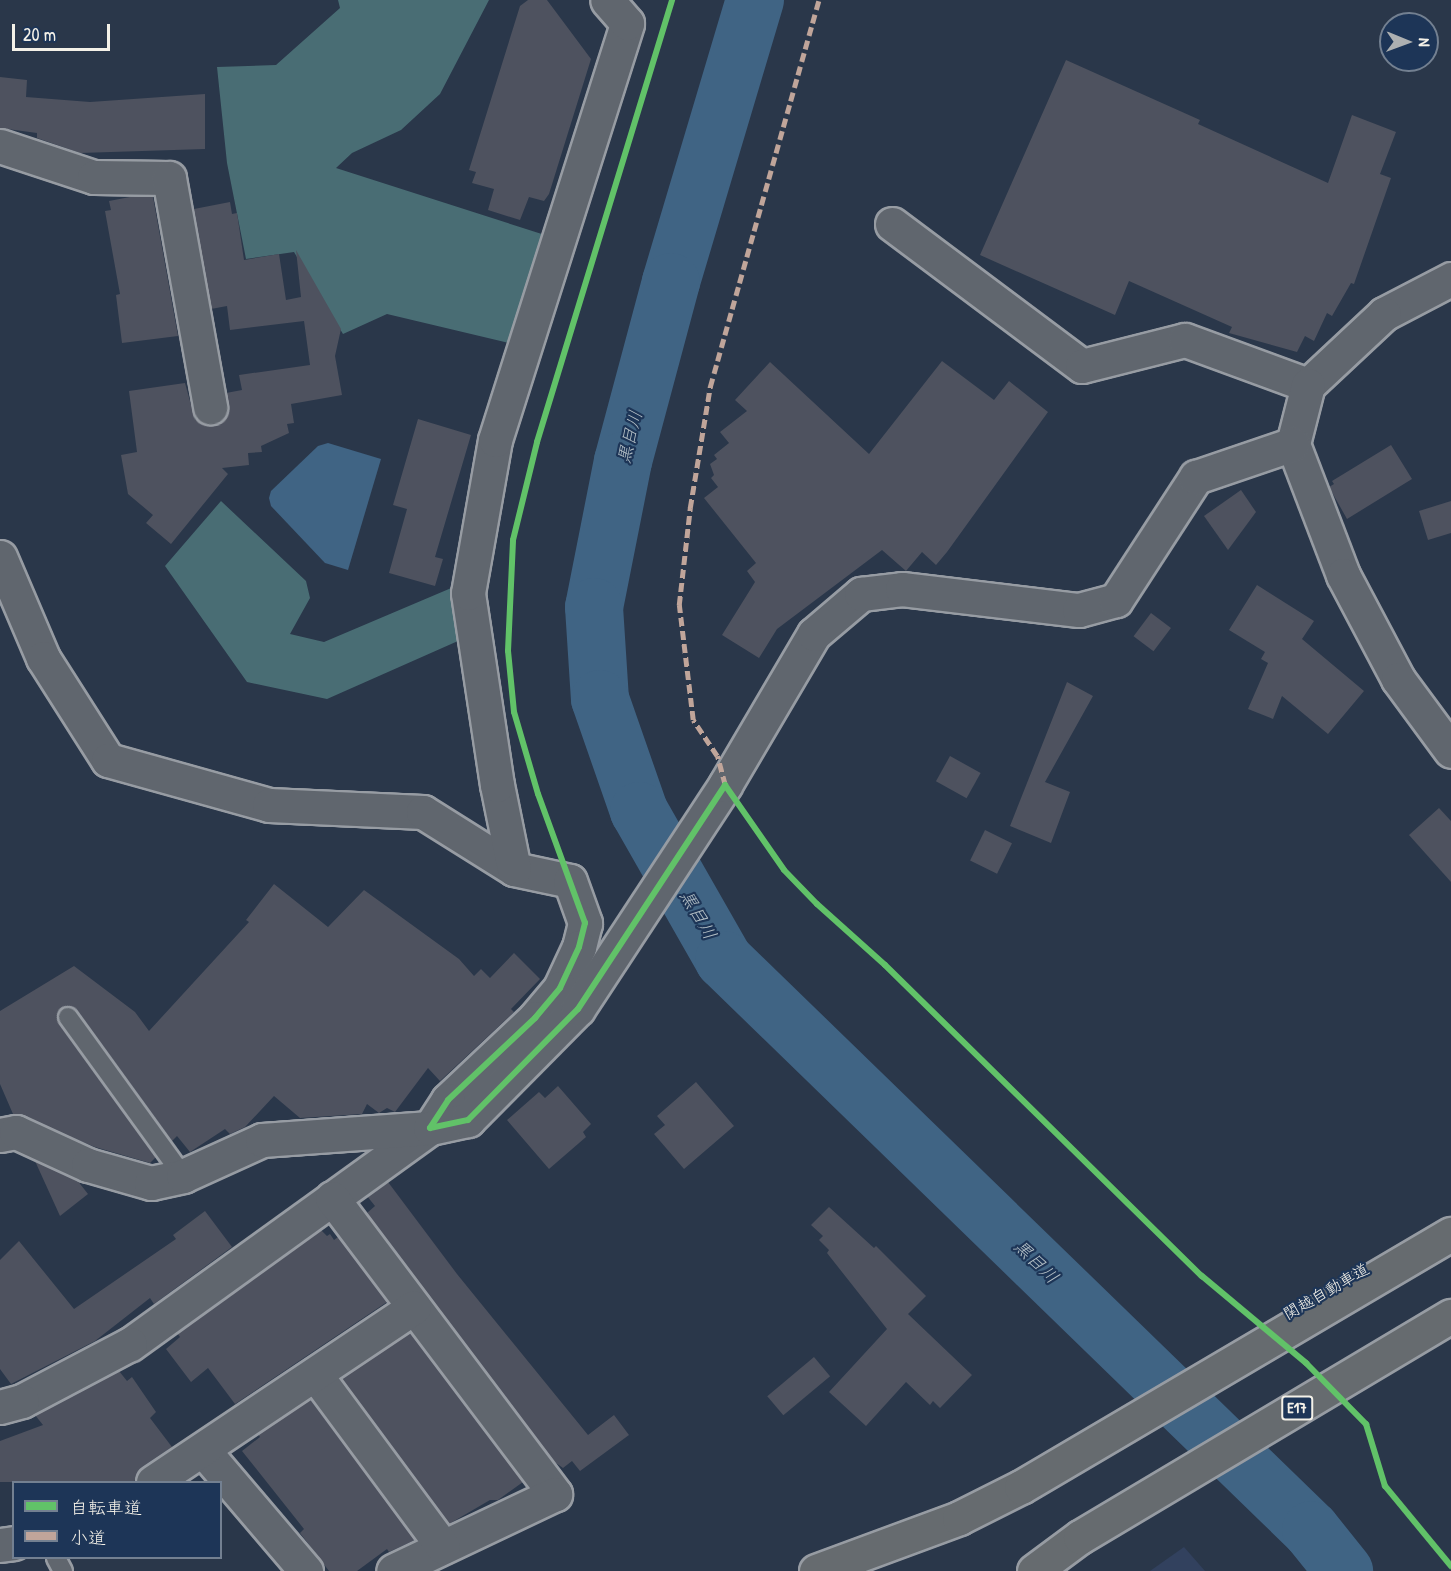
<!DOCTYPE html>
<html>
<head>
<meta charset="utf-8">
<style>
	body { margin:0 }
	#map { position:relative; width:1451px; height:1571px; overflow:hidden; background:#2a374a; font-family:"Patrick Hand","Klee One",sans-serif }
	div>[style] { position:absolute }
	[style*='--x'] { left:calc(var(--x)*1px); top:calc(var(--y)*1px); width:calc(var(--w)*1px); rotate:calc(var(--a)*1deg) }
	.built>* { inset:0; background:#32415e }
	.green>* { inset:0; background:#496d74 }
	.water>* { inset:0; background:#406484 }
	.river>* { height:58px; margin:-29px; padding:0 29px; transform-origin:29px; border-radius:29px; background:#406484 }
	.building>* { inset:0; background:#4e525f; transform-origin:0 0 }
	.roads { filter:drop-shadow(2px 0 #979ca3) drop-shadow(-2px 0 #979ca3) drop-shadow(0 2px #979ca3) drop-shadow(0 -2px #979ca3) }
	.service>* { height:18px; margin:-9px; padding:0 9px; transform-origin:9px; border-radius:9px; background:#60666e }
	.minor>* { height:33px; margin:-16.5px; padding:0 16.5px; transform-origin:16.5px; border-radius:16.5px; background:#60666e }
	.motorway>* { height:33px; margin:-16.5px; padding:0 16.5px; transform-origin:16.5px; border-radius:16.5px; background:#666b6f }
	.quiet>* { height:4.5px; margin-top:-2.25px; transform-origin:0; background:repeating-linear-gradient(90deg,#c0a59a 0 9px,transparent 0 13.5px) }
	.cycleway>* { height:6px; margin:-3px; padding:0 3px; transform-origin:3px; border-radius:3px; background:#61c268 }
	span { translate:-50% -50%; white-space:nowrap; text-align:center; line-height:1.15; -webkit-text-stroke:4.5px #1d3557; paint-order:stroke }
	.shield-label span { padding:2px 4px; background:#1d3557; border:2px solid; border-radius:4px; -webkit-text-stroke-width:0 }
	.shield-label { font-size:15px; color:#f4f1e8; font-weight:700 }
	.street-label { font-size:16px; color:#f4f1e8 }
	.water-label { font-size:18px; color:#b6c1c7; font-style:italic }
	.legend { position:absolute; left:12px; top:1481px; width:210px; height:78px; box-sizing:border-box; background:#1d3557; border:2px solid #738091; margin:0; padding:8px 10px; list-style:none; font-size:18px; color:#f4f1e8 }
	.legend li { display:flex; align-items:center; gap:12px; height:30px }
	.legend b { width:30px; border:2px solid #738091 }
	.north { position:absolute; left:1379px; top:12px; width:60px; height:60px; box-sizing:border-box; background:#1d3557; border:2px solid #738091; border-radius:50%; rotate:91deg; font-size:16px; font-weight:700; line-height:24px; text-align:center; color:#f4f1e8 }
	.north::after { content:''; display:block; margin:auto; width:21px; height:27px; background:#adb0b1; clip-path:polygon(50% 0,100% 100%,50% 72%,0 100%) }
	.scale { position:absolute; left:12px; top:24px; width:98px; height:27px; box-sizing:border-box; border:3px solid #f4f1e8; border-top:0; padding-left:8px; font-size:18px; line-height:21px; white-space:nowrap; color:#f4f1e8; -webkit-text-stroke:4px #1d3557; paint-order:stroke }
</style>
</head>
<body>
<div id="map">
	<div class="built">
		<i style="clip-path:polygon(1184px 1547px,1205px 1571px,1150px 1571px)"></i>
	</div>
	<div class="green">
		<i style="clip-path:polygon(338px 0,489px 0,440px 94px,401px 130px,352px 153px,336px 168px,548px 236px,517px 345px,387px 314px,343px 334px,294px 252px,246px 259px,227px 163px,217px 67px,276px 65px,340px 8px)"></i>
		<i style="clip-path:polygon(221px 501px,306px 581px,310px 598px,290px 634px,324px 642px,456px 586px,467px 637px,327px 699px,247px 682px,165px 566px)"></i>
	</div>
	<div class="water">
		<i style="clip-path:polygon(328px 443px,381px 459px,348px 570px,325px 563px,271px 506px,269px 498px,271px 491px,318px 446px)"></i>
	</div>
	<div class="river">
		<i style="--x:755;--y:0;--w:294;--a:106.6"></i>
		<i style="--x:671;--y:282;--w:185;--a:105"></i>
		<i style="--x:623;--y:461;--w:149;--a:101.2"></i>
		<i style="--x:594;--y:607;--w:92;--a:86.3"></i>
		<i style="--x:600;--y:699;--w:119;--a:70.8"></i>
		<i style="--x:639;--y:811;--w:172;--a:60.3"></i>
		<i style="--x:724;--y:960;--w:818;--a:44.16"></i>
		<i style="--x:1311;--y:1530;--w:53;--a:51.2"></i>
	</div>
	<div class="building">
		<i style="clip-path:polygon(528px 0,547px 0,591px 59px,549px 194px,544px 201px,529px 197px,520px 220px,488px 210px,494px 189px,472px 183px,476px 172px,469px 170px,520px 6px)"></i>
		<i style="clip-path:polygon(1066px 60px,1200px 120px,1198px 124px,1328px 183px,1352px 115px,1396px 132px,1380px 174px,1391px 178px,1354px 284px,1351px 283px,1332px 316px,1327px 313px,1314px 341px,1305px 336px,1297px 352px,1229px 333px,1232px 327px,1129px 281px,1115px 315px,980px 255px)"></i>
		<i style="clip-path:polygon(0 77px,27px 80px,26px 97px,90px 102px,205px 94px,205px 149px,80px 153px,37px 138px,37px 133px,0 128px)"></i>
		<i style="clip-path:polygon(135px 196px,153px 197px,178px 336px,122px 343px,116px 295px,120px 294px,105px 211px,111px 210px,109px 201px)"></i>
		<i style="clip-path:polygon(230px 202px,232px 214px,237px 213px,244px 260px,279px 254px,286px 300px,301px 297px,296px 250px,341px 329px,335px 356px,342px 395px,291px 404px,294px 423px,287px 424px,289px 433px,261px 446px,262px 452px,248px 453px,249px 465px,222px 468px,228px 474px,171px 544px,146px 523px,153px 515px,128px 494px,121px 455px,137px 452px,129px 391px,185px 383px,195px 419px,213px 425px,227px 414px,226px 393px,242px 390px,239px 375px,310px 365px,304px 321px,230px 330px,227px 306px,211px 309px,194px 209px)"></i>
		<i style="clip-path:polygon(942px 361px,994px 400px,1009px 381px,1048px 412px,947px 552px,936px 565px,922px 552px,906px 571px,882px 550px,777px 629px,759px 658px,722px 635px,755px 582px,747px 571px,756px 563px,704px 498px,718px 487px,711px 478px,714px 475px,710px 464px,717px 459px,714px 455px,729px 443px,720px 432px,747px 411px,735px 400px,770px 362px,869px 454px)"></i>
		<i style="clip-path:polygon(418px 419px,471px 435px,435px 557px,443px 559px,435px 586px,389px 573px,407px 509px,393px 505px)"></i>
		<i style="clip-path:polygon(1391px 445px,1412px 479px,1347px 519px,1329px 487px,1334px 484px,1332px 481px)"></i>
		<i style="clip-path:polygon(1241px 490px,1256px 512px,1228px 550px,1204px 516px)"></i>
		<i style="clip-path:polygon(1451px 501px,1451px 533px,1428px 540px,1419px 511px)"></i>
		<i style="clip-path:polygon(1257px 585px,1314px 621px,1302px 639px,1364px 691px,1328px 734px,1282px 696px,1273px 719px,1248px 709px,1268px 663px,1261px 659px,1265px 652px,1229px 630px)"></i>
		<i style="left:1151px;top:613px;width:25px;height:29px;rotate:37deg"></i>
		<i style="clip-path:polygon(1067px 682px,1093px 696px,1045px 782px,1070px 792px,1051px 843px,1010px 826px)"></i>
		<i style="left:950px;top:756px;width:35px;height:29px;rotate:29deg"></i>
		<i style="clip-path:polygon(1439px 808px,1451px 821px,1451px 882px,1409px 835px)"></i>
		<i style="left:985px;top:830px;width:30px;height:34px;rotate:26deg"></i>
		<i style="clip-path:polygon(274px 884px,328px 927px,364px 890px,459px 959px,474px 976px,481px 969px,490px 978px,514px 953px,540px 979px,511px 1009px,514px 1012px,440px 1081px,428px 1068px,395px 1112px,387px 1108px,379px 1113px,367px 1104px,362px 1114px,300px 1118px,274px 1096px,245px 1127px,230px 1134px,225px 1129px,190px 1152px,177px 1136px,172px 1141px,77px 1010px,67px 1006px,58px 1012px,59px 1024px,156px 1157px,150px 1163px,95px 1147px,13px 1114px,0 1084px,0 1011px,74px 966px,135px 1012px,149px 1031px,249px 922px,246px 920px)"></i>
		<i style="clip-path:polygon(696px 1082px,734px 1126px,684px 1169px,654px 1134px,665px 1125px,657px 1116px)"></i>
		<i style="clip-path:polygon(558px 1086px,591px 1124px,583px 1132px,586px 1137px,549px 1169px,507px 1120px,539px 1092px,545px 1098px)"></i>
		<i style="clip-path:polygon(35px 1161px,77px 1180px,88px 1194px,60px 1216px)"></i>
		<i style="clip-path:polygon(388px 1182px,457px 1274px,588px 1435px,614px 1415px,629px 1435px,580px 1471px,572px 1461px,563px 1468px,553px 1461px,367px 1213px,375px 1206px,367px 1196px)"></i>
		<i style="clip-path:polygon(829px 1207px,874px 1248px,876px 1246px,926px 1296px,908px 1314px,972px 1375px,940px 1408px,933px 1401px,930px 1405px,906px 1382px,866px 1426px,829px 1392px,887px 1329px,827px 1253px,829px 1250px,819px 1240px,823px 1236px,811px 1225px)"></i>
		<i style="clip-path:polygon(205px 1211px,232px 1247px,154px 1304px,150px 1298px,95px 1341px,11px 1384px,0 1369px,0 1260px,19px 1241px,74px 1309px,176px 1239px,173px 1235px)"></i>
		<i style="clip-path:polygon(321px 1230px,327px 1236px,330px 1234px,334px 1240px,338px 1237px,387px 1302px,235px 1404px,208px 1368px,191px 1382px,166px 1349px,180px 1337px,177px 1333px)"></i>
		<i style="clip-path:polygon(410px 1332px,523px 1482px,498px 1500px,490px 1500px,449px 1524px,341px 1378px)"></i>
		<i style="left:814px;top:1357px;width:25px;height:61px;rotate:50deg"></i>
		<i style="clip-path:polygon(119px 1371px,127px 1381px,132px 1377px,156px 1412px,150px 1418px,172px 1447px,142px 1467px,134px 1482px,0 1482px,0 1441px,43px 1425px,35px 1415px)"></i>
		<i style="clip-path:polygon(310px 1399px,415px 1540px,389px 1552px,387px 1549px,357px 1571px,329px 1571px,300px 1533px,304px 1529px,242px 1451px,260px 1437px,258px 1434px)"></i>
	</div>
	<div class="roads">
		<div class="service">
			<i style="--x:68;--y:1017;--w:196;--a:54.1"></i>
			<i style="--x:56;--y:1558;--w:15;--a:62"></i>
		</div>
		<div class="minor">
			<i style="--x:0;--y:146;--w:99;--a:18.3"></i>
			<i style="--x:94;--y:177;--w:75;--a:0.8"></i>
			<i style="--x:169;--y:178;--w:233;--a:79.8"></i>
			<i style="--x:892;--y:224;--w:237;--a:36.8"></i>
			<i style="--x:1082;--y:366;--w:106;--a:-14.2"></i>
			<i style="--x:1185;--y:340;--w:131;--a:20.1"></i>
			<i style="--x:1451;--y:279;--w:76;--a:152.4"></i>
			<i style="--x:1384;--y:314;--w:104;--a:136.9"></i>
			<i style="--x:1308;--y:385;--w:61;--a:104.3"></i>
			<i style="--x:1293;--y:444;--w:140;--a:69.1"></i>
			<i style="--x:1343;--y:575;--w:118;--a:62.1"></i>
			<i style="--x:1398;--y:679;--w:89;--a:53.6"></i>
			<i style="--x:0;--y:557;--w:110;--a:66.9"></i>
			<i style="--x:43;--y:658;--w:121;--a:57.5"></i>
			<i style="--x:108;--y:760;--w:167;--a:15.6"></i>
			<i style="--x:269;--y:805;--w:154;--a:2.6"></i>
			<i style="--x:423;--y:812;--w:107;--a:32.1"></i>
			<i style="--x:514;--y:869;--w:57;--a:12.1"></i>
			<i style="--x:570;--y:881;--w:45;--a:70.3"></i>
			<i style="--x:585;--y:923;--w:25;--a:104"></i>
			<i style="--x:579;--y:947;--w:45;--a:114.9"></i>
			<i style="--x:560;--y:988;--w:39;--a:130"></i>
			<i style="--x:535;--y:1018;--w:120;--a:136.7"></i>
			<i style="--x:448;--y:1100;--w:33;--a:123"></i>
			<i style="--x:430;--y:1128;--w:370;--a:144.2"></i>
			<i style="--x:130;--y:1344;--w:122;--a:152.2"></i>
			<i style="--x:22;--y:1401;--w:23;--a:165"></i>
			<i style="--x:514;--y:869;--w:86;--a:-101.4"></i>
			<i style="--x:497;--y:785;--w:194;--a:-98.6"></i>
			<i style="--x:468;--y:593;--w:155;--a:-80"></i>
			<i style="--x:495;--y:440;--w:437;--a:-72.4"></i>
			<i style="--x:627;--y:23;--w:30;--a:-131"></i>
			<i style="--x:0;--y:1135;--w:16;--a:-11"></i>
			<i style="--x:16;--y:1132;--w:79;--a:24.6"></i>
			<i style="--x:88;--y:1165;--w:66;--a:15.9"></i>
			<i style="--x:151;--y:1183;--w:33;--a:-12"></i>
			<i style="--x:183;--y:1176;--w:87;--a:-24.5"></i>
			<i style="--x:262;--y:1140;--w:168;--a:-4.1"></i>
			<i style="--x:430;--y:1128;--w:39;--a:-12"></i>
			<i style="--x:468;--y:1120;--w:156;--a:-45.3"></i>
			<i style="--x:578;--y:1009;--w:268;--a:-56.7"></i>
			<i style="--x:725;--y:785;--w:175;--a:-59.5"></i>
			<i style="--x:814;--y:634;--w:62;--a:-40.4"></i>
			<i style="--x:861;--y:594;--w:41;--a:-7"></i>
			<i style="--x:902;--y:589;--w:178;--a:6.8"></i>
			<i style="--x:1079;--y:610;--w:38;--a:-15"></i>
			<i style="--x:1116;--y:600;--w:147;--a:-57"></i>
			<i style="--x:1196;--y:477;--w:102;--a:-18.8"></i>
			<i style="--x:332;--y:1198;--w:371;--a:53"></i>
			<i style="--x:555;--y:1494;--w:179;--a:154.6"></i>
			<i style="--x:315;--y:1374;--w:215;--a:53.5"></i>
			<i style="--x:203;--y:1450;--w:159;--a:49.6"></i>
			<i style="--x:153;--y:1482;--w:314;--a:-33.8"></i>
			<i style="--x:0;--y:1545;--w:14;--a:-8"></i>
		</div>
		<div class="motorway">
			<i style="--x:816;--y:1571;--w:153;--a:-20.3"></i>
			<i style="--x:959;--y:1518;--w:69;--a:-26.6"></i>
			<i style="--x:1021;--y:1487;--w:499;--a:-30.5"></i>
			<i style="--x:1034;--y:1571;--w:57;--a:-36.5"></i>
			<i style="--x:1080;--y:1537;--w:432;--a:-30.8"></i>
		</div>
	</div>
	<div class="quiet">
		<i style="--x:725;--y:785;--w:30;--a:-105"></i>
		<i style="--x:717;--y:756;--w:43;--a:-123.7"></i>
		<i style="--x:693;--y:720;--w:116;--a:-96.9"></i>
		<i style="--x:679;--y:605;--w:98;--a:-83.5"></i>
		<i style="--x:690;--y:508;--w:123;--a:-80.6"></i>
		<i style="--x:710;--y:387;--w:402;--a:-74.3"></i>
	</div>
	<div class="cycleway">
		<i style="--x:430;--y:1128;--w:39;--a:-12"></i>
		<i style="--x:468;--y:1120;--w:156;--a:-45.3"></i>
		<i style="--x:578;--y:1009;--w:268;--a:-56.7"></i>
		<i style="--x:725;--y:785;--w:103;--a:55.2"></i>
		<i style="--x:784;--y:870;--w:47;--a:45.9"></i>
		<i style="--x:817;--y:904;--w:91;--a:41.9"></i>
		<i style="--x:885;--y:965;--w:444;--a:44.5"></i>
		<i style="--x:1202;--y:1276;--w:136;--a:39.9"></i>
		<i style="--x:1306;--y:1363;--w:86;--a:45.5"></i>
		<i style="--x:1366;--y:1424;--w:65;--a:73"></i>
		<i style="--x:1385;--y:1486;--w:104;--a:50.5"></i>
		<i style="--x:430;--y:1128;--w:33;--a:-57"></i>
		<i style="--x:448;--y:1100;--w:120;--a:-43.3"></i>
		<i style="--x:535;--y:1018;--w:39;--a:-50"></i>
		<i style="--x:560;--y:988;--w:45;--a:-65.1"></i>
		<i style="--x:579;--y:947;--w:25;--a:-76"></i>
		<i style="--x:585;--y:923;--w:137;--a:-110"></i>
		<i style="--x:538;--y:794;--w:85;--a:-106.3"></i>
		<i style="--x:514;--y:712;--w:61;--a:-95.6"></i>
		<i style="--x:508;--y:651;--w:111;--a:-87.4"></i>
		<i style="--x:513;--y:540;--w:101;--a:-76.2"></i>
		<i style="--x:537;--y:442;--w:462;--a:-73"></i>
	</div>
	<div class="shield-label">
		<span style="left:1297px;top:1408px">E17</span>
	</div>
	<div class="street-label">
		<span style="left:1326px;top:1291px;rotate:-30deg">関越自動車道</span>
	</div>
	<div class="water-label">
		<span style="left:630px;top:437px;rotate:-76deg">黒目川</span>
		<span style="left:698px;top:915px;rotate:60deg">黒目川</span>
		<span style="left:1036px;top:1262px;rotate:44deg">黒目川</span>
	</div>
	<ul class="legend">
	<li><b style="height:8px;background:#61c268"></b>自転車道</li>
	<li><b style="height:8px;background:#c0a59a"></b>小道</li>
	</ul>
	<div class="north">N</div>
	<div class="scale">20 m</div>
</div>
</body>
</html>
